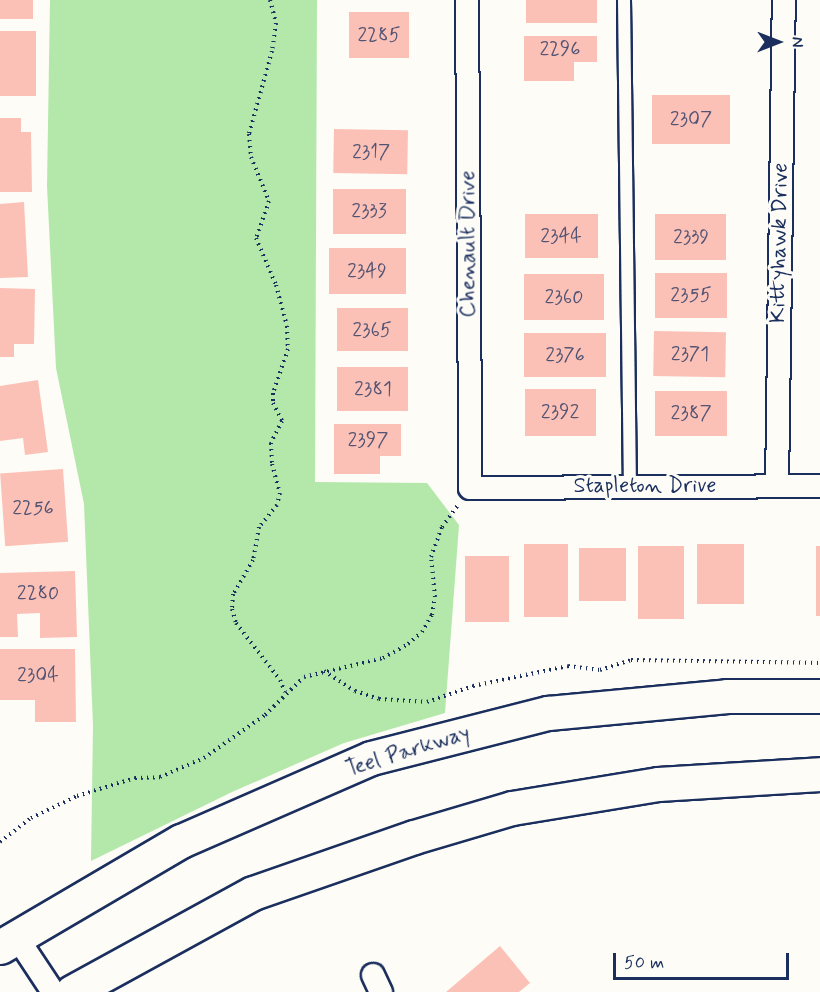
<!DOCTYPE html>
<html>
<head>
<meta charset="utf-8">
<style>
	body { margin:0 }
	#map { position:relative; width:820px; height:992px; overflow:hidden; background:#fdfcf7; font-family:Mynerve,sans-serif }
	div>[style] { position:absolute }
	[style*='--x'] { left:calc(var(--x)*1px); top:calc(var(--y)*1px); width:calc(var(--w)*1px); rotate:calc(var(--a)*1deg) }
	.green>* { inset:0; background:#b3e8aa }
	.building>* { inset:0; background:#fcc1b6; transform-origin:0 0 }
	.path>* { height:4px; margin-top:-2px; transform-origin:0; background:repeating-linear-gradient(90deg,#1b2f5e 0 1.5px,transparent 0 6px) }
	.roads { filter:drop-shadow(2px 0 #1b2f5e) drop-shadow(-2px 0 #1b2f5e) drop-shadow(0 2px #1b2f5e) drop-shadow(0 -2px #1b2f5e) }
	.lane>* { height:12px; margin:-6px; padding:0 6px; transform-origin:6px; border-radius:6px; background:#fdfcf7 }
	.street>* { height:22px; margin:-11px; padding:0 11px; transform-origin:11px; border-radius:11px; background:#fdfcf7 }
	.secondary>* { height:33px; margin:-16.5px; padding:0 16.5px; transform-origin:16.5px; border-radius:16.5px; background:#fdfcf7 }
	span { translate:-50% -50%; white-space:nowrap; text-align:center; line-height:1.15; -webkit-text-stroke:6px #fdfcf7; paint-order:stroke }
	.number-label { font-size:20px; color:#535474 }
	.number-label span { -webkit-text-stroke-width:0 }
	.street-label { font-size:22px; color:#1b2f5e }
	.north { position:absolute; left:748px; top:12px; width:60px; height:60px; -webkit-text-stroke:4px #fdfcf7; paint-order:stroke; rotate:90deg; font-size:16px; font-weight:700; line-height:24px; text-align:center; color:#1b2f5e }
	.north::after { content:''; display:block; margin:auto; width:21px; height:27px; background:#1b2f5e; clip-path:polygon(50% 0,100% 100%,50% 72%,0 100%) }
	.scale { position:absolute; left:613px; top:953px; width:176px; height:27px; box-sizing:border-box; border:3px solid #1b2f5e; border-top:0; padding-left:8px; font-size:18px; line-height:21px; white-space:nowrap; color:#1b2f5e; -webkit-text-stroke:4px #fdfcf7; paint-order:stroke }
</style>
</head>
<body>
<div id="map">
	<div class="green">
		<i style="clip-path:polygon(50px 0,317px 0,315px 482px,427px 483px,459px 525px,445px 713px,344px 743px,232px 792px,91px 861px,93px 725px,84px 504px,56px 368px,47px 186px)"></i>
	</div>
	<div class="building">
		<i style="left:0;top:0;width:33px;height:19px"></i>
		<i style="left:526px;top:0;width:71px;height:23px"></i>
		<i style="left:349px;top:12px;width:60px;height:46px"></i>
		<i style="left:0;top:31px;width:36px;height:65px"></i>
		<i style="clip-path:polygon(524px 36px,597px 36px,597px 62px,574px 62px,574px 81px,524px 81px)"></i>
		<i style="left:652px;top:95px;width:78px;height:49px"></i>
		<i style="clip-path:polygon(0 118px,21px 118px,21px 132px,31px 132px,32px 192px,0 192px)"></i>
		<i style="left:334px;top:129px;width:74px;height:44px;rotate:1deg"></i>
		<i style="left:333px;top:189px;width:73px;height:45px"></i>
		<i style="clip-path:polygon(24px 202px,28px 277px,0 278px,0 204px)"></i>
		<i style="left:525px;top:214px;width:73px;height:44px"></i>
		<i style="left:655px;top:214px;width:71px;height:46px"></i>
		<i style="left:329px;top:248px;width:77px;height:46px"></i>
		<i style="left:655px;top:273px;width:72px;height:45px"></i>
		<i style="left:524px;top:274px;width:80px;height:46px"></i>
		<i style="clip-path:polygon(0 288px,35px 289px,34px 344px,14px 344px,14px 357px,0 357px)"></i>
		<i style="left:337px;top:308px;width:71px;height:43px"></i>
		<i style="left:654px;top:331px;width:72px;height:45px;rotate:1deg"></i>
		<i style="left:524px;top:333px;width:82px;height:44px"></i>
		<i style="left:337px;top:367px;width:71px;height:44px"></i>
		<i style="clip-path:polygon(38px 380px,48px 452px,25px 455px,23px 438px,0 441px,0 386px)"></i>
		<i style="left:525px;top:389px;width:71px;height:47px"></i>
		<i style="left:655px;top:391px;width:72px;height:45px"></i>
		<i style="clip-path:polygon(334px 424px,401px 424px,401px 456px,380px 456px,380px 474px,334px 474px)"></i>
		<i style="left:63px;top:469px;width:73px;height:63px;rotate:86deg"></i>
		<i style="left:524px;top:544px;width:44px;height:73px"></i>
		<i style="left:697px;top:544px;width:47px;height:60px"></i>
		<i style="left:638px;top:546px;width:46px;height:73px"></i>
		<i style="left:816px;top:546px;width:4px;height:70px"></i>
		<i style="left:579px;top:548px;width:47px;height:53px"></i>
		<i style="left:465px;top:556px;width:44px;height:66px"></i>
		<i style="clip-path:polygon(75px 571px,77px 637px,40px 638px,40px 613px,17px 614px,18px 637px,0 637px,0 573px)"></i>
		<i style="clip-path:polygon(0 649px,75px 649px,76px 722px,35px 722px,35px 700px,0 700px)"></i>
		<i style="clip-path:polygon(500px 946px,530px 983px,519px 992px,446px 992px)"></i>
	</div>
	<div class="path">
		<i style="--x:270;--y:0;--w:24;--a:75"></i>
		<i style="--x:276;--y:23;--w:28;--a:98"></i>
		<i style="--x:272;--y:51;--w:86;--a:105.5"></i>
		<i style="--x:249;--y:134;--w:23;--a:85"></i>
		<i style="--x:251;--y:157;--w:48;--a:67.8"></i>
		<i style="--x:269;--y:201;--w:39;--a:109"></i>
		<i style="--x:256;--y:238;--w:51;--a:66.9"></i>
		<i style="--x:276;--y:285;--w:42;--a:75"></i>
		<i style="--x:287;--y:326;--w:23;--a:88"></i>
		<i style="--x:288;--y:349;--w:46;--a:108.8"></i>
		<i style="--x:273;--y:393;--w:10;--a:90"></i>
		<i style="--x:273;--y:403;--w:20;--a:63"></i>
		<i style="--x:282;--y:421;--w:25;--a:117"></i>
		<i style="--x:271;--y:443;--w:21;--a:87"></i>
		<i style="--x:272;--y:464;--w:30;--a:75"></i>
		<i style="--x:280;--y:493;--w:12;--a:104"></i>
		<i style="--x:277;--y:505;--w:28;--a:129"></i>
		<i style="--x:259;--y:527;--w:34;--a:100"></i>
		<i style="--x:253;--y:560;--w:39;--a:120"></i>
		<i style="--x:233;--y:594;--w:15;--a:94"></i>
		<i style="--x:232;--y:609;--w:15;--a:74"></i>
		<i style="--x:236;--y:623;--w:72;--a:52.3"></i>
		<i style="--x:280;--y:680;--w:13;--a:67"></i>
		<i style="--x:324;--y:671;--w:37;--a:33"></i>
		<i style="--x:355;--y:691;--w:25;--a:18"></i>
		<i style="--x:379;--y:699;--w:48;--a:3.6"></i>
		<i style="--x:427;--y:702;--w:49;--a:-19.2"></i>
		<i style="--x:473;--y:686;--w:97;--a:-11.9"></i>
		<i style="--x:568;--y:666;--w:32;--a:7"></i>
		<i style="--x:600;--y:670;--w:33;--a:-18"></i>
		<i style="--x:631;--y:660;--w:189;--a:0.9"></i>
		<i style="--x:0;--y:842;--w:39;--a:-38"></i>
		<i style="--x:31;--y:818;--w:51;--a:-25.6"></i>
		<i style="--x:77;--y:796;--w:61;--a:-17.2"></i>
		<i style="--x:135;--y:778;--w:25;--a:-2"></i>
		<i style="--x:160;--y:777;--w:48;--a:-23.4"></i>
		<i style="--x:204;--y:758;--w:75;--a:-35.2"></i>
		<i style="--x:265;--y:715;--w:54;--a:-44.3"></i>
		<i style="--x:304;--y:677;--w:81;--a:-13.5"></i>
		<i style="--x:383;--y:658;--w:29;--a:-29"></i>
		<i style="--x:408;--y:644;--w:18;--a:-41"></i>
		<i style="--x:422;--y:632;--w:20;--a:-60"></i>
		<i style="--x:432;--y:615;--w:18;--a:-81"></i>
		<i style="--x:435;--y:597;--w:40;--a:-95.7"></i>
		<i style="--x:431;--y:557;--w:32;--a:-70"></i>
		<i style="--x:442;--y:527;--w:27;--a:-54"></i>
	</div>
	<div class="roads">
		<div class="lane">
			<i style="--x:624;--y:0;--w:487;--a:89.3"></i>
		</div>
		<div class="street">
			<i style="--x:467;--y:0;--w:488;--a:89.6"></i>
			<i style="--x:470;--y:488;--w:350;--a:-0.3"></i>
			<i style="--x:777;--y:486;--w:486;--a:-89.2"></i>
			<i style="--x:16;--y:936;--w:67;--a:56.5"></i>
			<i style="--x:373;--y:975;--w:19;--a:65"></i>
		</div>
		<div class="secondary">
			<i style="--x:0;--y:947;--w:210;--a:-30.4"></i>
			<i style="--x:181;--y:841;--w:207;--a:-23.6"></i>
			<i style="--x:371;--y:758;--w:183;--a:-14.3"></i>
			<i style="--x:548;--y:713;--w:180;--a:-5.4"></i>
			<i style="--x:727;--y:696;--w:93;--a:0"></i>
			<i style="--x:72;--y:992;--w:206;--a:-28.7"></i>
			<i style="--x:253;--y:893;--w:170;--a:-19.2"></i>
			<i style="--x:414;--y:837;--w:102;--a:-16.5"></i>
			<i style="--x:512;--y:808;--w:148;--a:-9.3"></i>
			<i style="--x:658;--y:784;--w:162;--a:-3.5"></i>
		</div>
	</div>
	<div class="number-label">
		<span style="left:379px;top:35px">2285</span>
		<span style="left:560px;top:49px">2296</span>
		<span style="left:691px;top:119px">2307</span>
		<span style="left:371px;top:152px">2317</span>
		<span style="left:369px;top:211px">2333</span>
		<span style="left:561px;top:236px">2344</span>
		<span style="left:691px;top:237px">2339</span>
		<span style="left:367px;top:271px">2349</span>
		<span style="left:691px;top:295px">2355</span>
		<span style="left:564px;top:297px">2360</span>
		<span style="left:372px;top:330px">2365</span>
		<span style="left:690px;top:354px">2371</span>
		<span style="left:565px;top:355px">2376</span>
		<span style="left:373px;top:389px">2381</span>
		<span style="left:560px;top:412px">2392</span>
		<span style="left:691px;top:413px">2387</span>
		<span style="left:368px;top:440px">2397</span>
		<span style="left:33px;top:508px">2256</span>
		<span style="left:38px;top:593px">2280</span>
		<span style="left:38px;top:675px">2304</span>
	</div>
	<div class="street-label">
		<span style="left:780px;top:243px;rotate:-89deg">Kittyhawk Drive</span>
		<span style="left:469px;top:244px;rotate:-90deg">Chenault Drive</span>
		<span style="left:645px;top:487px">Stapleton Drive</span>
		<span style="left:408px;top:752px;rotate:-17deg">Teel Parkway</span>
	</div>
	<div class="north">N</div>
	<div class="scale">50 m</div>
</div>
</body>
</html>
